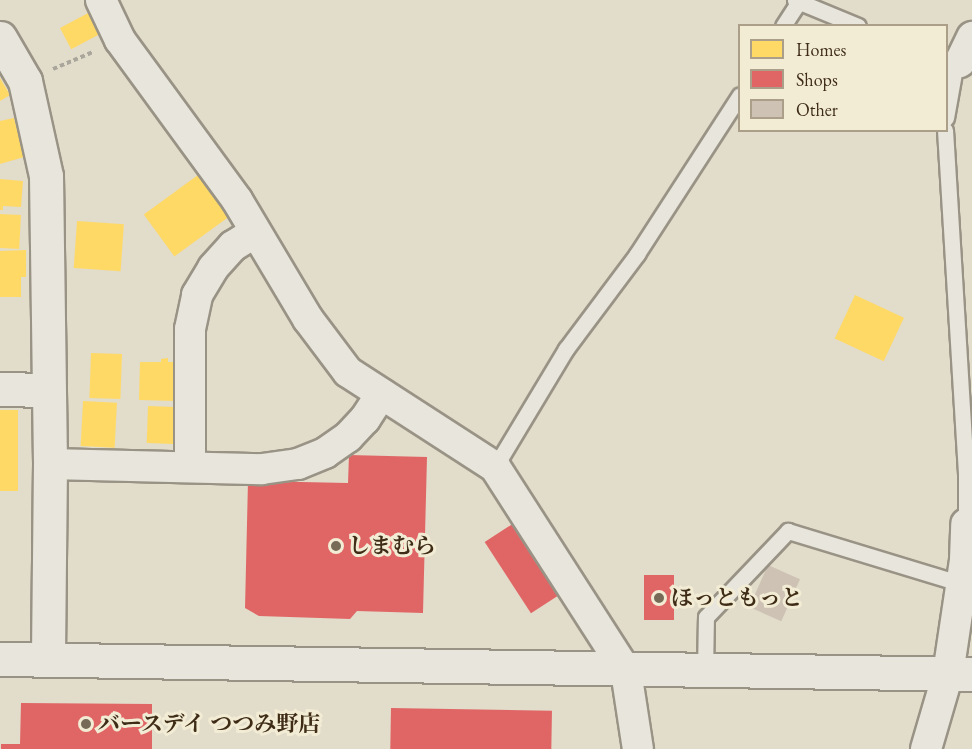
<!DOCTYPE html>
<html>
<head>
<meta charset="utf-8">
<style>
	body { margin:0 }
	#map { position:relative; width:972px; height:749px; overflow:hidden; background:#e2dcca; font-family:"EB Garamond","Noto Serif JP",serif }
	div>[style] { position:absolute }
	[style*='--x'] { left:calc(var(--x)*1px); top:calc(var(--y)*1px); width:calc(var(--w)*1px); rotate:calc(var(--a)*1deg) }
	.homes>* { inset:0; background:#ffd966; transform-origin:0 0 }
	.shops>* { inset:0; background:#e06666; transform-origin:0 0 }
	.building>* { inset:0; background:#cec2b5; transform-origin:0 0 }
	.path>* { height:4px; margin-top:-2px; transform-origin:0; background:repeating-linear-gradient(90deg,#aaa69c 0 4.5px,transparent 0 7.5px) }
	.roads { filter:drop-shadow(2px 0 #999386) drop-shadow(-2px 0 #999386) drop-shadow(0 2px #999386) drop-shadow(0 -2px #999386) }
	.service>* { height:15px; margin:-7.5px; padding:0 7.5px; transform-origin:7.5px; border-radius:7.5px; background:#e8e5dc }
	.minor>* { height:30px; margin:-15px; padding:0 15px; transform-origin:15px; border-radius:15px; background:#e8e5dc }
	.tertiary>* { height:33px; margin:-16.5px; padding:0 16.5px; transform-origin:16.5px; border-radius:16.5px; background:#e8e5dc }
	.dots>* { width:16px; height:16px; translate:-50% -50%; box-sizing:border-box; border:3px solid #f3ecd5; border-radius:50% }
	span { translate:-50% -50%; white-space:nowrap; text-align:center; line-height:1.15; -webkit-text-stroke:6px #f3ecd5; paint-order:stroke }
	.poi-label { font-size:22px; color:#3e2c17; font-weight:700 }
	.left { translate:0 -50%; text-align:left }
	.legend { position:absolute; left:738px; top:24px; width:210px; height:108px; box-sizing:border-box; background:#f3ecd5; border:2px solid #ab9f89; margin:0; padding:8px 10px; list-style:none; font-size:18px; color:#3e2c17 }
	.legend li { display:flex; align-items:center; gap:12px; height:30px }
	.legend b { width:30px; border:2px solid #ab9f89 }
</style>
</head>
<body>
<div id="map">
	<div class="homes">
		<i style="left:90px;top:12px;width:24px;height:34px;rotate:62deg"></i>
		<i style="clip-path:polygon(0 78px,10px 95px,0 101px)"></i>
		<i style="clip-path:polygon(14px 118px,24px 157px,0 164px,0 121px)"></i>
		<i style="left:198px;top:175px;width:52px;height:67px;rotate:54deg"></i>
		<i style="clip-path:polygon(0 179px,23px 181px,21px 207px,3px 206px,3px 210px,0 210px)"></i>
		<i style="left:0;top:214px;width:21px;height:34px;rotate:3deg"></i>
		<i style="left:77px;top:221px;width:47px;height:47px;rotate:4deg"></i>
		<i style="clip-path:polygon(26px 250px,26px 277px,21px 277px,21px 297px,0 297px,0 251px)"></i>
		<i style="left:855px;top:295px;width:54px;height:48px;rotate:25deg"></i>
		<i style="left:91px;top:353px;width:31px;height:45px;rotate:2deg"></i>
		<i style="clip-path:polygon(168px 358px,168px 362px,176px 362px,175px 401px,139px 400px,140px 362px,161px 362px,161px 359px)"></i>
		<i style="left:83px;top:401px;width:34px;height:45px;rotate:3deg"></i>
		<i style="left:148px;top:406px;width:27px;height:37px;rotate:2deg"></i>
		<i style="left:0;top:410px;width:18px;height:81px"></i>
	</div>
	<div class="shops">
		<i style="clip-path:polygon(349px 455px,427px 457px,423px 613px,357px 611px,350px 619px,259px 616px,245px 608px,248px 481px,348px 483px)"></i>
		<i style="left:514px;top:523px;width:85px;height:35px;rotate:57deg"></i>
		<i style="left:644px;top:575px;width:30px;height:45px"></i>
		<i style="clip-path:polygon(21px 703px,152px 704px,152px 749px,1px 749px,1px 744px,20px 744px)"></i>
		<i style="left:391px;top:708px;width:161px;height:41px;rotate:1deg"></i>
	</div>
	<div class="building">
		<i style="left:768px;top:565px;width:35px;height:46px;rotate:24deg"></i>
	</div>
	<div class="path">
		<i style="--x:53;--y:69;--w:43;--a:-23"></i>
	</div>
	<div class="roads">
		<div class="service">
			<i style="--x:795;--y:0;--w:68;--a:22.4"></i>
			<i style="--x:783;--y:26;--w:27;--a:-57"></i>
			<i style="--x:946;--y:118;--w:46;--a:-79.9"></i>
			<i style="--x:954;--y:73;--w:13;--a:-61"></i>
			<i style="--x:945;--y:130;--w:344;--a:86.5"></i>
			<i style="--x:966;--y:473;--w:51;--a:90"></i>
			<i style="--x:495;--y:467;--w:138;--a:-59"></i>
			<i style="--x:566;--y:349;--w:119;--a:-53.2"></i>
			<i style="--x:637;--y:254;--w:189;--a:-57.1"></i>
			<i style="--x:705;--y:672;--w:55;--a:-89"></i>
			<i style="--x:706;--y:617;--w:119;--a:-46.4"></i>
			<i style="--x:788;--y:531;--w:182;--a:16.9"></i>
		</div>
		<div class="minor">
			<i style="--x:101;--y:0;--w:44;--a:64.6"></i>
			<i style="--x:120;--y:40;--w:198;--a:53.8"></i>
			<i style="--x:237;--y:200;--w:139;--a:59.2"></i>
			<i style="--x:308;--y:319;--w:66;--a:53"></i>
			<i style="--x:348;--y:372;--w:175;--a:32.9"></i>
			<i style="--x:495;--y:467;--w:242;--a:57.3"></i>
			<i style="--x:626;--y:671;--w:79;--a:81.3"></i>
			<i style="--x:960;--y:62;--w:28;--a:-64"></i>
			<i style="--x:50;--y:464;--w:212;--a:1.4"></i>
			<i style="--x:262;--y:469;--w:36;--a:-8"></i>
			<i style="--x:298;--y:464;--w:29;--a:-22"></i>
			<i style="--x:325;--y:453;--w:28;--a:-35"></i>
			<i style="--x:348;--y:437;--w:25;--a:-47"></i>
			<i style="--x:365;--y:419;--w:30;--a:-57"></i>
			<i style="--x:190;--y:467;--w:138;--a:-90"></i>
			<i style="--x:190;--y:329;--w:35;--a:-78"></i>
			<i style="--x:197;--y:295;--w:31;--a:-59"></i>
			<i style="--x:213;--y:268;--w:30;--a:-48"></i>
			<i style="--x:233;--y:246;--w:26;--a:-32"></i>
			<i style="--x:926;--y:749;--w:78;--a:-73.7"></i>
			<i style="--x:948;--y:674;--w:115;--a:-81.5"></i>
			<i style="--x:965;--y:560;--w:36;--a:-88"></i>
		</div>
		<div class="tertiary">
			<i style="--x:0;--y:38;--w:50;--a:59.8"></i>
			<i style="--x:25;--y:81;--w:97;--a:77.5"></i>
			<i style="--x:46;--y:176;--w:288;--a:89.2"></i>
			<i style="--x:50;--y:464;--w:195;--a:90.6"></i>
			<i style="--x:0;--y:389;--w:48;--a:1.2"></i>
			<i style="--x:0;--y:659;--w:972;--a:0.88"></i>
		</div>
	</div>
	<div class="dots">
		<i style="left:336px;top:546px;background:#776a56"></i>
		<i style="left:659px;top:598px;background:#776a56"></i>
		<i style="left:86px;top:724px;background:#776a56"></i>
	</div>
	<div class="poi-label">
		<span class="left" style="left:348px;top:546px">しまむら</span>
		<span class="left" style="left:671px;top:598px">ほっともっと</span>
		<span class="left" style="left:98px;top:724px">バースデイ つつみ野店</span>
	</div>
	<ul class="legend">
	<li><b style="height:16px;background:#ffd966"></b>Homes</li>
	<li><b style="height:16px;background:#e06666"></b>Shops</li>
	<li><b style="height:16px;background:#cec2b5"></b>Other</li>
	</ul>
</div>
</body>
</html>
